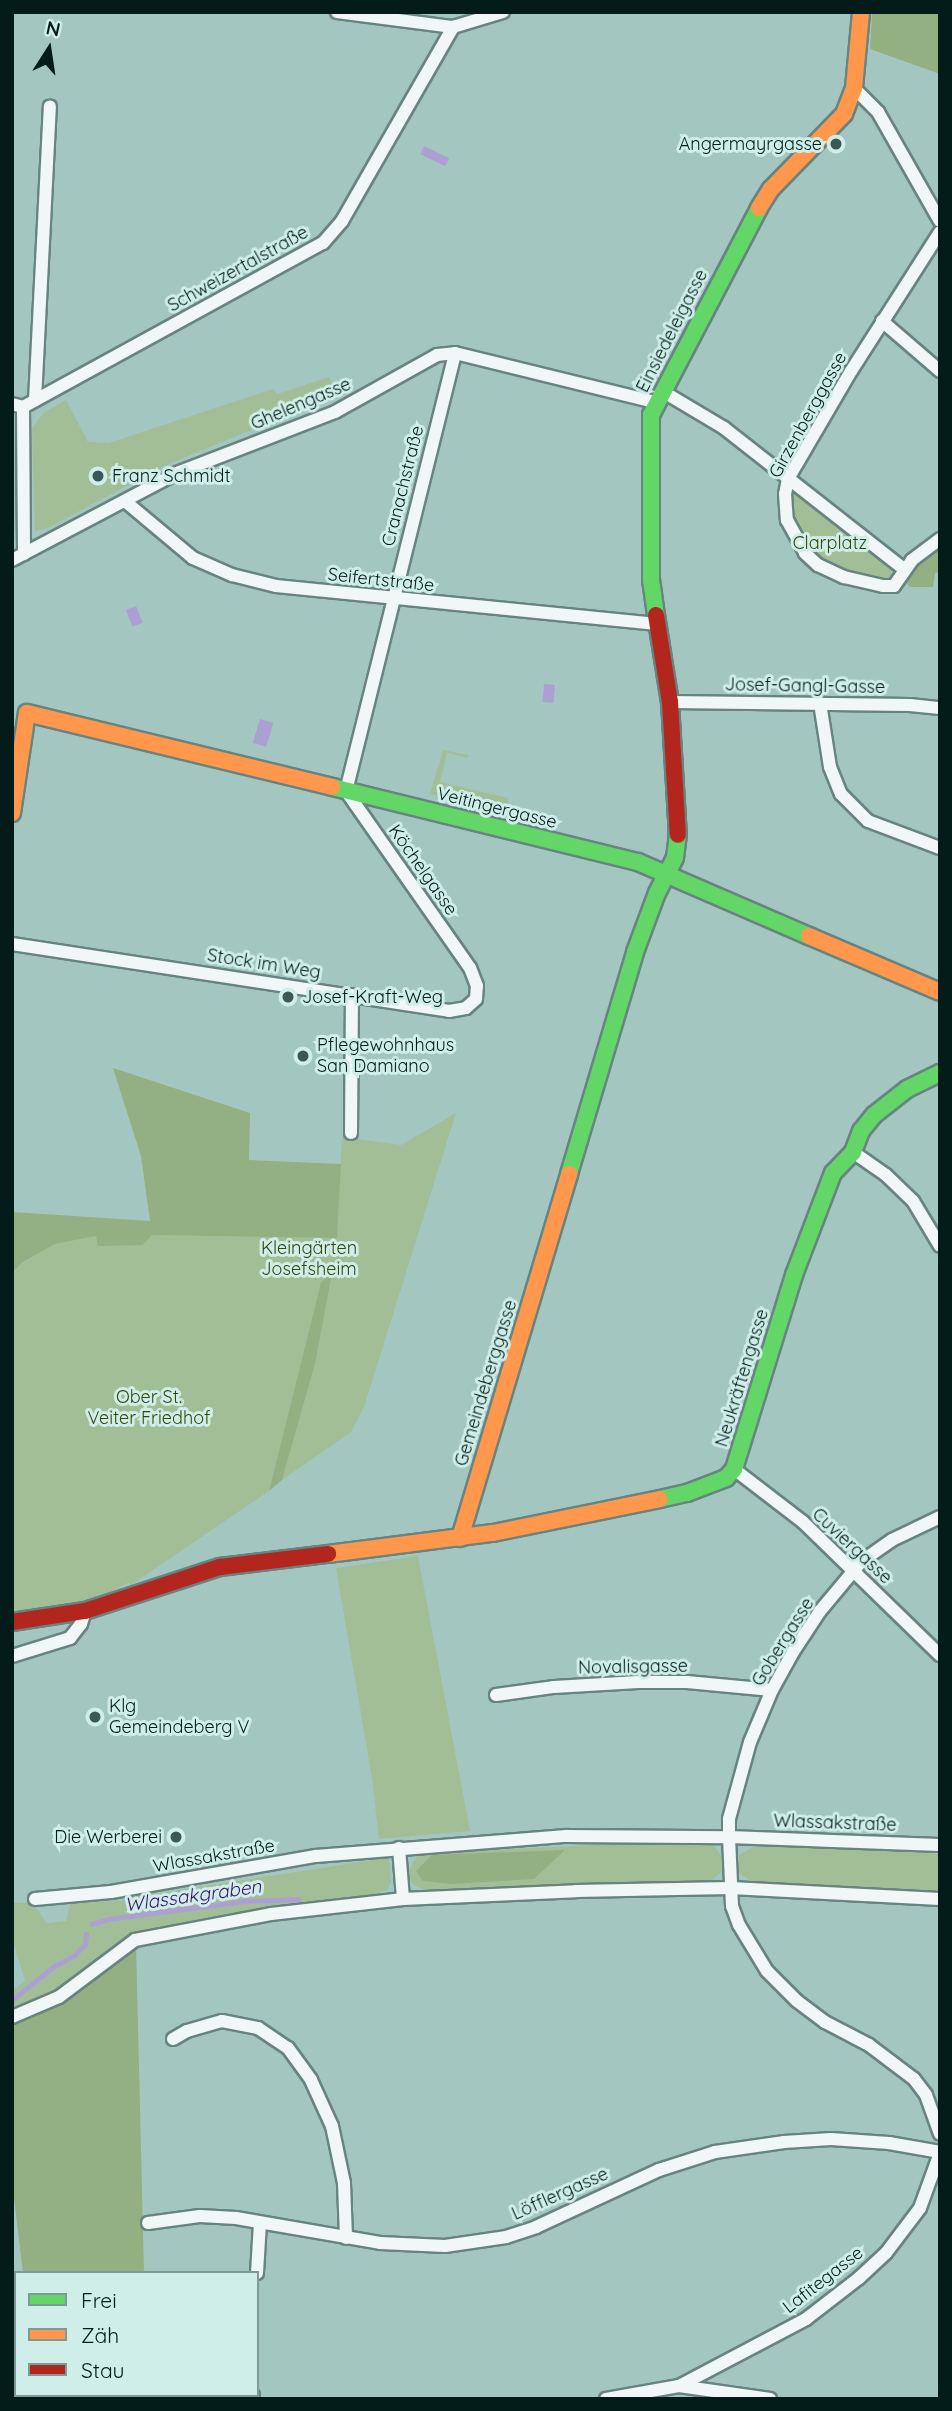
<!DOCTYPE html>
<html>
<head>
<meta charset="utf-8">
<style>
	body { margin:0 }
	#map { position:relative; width:952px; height:2411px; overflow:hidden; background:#a4c6c1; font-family:Quicksand,sans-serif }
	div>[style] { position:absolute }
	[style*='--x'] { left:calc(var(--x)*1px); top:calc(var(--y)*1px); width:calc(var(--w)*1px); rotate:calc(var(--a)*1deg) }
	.green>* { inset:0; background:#a2be97 }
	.forest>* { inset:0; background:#92b081; transform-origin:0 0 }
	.water>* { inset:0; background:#aca0d2; transform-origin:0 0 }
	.stream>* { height:4.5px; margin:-2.25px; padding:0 2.25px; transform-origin:2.25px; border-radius:2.25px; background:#aca0d2 }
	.roads { filter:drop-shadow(2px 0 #688480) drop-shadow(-2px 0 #688480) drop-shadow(0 2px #688480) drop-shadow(0 -2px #688480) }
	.street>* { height:12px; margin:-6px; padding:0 6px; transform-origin:6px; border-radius:6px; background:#f1f6f6 }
	.fast>* { height:16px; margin:-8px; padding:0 8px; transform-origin:8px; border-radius:8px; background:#63d668 }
	.slow>* { height:16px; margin:-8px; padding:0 8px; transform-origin:8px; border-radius:8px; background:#ff974d }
	.jam>* { height:16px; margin:-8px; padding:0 8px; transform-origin:8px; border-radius:8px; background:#b3261e }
	.dots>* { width:19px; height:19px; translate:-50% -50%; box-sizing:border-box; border:4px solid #d0eee9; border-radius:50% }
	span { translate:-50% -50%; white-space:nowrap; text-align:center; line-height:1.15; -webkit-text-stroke:6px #d0eee9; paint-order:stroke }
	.poi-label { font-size:18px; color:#031c19 }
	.right { translate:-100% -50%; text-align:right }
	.left { translate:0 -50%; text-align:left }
	.street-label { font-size:18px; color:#031c19 }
	.park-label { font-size:18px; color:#364608 }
	.water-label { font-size:19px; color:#400e68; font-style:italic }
	.frame { position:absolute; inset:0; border:14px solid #031c19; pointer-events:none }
	.legend { position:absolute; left:14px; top:2271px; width:245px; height:126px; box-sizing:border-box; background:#d0eee9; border:2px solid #7e9a96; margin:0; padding:9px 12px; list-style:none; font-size:21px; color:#031c19 }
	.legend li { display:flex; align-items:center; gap:14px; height:35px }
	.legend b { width:35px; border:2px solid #7e9a96 }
	.north { position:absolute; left:14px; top:14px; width:70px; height:70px; -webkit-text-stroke:5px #d0eee9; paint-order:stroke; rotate:12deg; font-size:19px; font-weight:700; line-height:28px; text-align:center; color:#031c19 }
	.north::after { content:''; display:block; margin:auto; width:24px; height:32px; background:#031c19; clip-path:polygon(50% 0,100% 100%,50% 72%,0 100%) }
</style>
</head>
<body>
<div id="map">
	<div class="green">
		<i style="clip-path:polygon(329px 377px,337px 394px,160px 468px,48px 528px,35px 531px,32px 428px,43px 413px,66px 400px,88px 442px,109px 443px,273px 389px,277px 394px)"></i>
		<i style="clip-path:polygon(793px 491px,891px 566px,891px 578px,882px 580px,841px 568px,815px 554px,798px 529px,793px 510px)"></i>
		<i style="clip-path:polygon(443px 750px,468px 755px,468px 758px,447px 753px,440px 782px,508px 798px,507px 812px,430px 794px)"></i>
		<i style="clip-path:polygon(456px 1113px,364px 1407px,351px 1432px,282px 1480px,315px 1364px,331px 1274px,321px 1282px,269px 1491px,131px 1585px,128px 1583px,94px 1600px,12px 1616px,12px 1273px,23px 1262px,55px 1244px,96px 1236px,99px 1246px,152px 1235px,337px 1238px,342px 1137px,401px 1145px)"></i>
		<i style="clip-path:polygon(418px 1556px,470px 1831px,379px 1839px,372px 1778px,336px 1568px)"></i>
		<i style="clip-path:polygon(701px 1843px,715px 1846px,724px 1862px,722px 1871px,712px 1880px,426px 1891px,412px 1884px,408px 1872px,418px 1854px,592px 1845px)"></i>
		<i style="clip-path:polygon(756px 1845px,940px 1854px,940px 1896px,754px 1883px,739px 1873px,737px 1866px,739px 1855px)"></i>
		<i style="clip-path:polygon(381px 1856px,389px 1857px,391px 1882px,387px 1890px,369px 1896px,274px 1907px,142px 1931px,112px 1946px,48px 1997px,12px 2012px,12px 1991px,25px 1981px,12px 1938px,12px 1903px,32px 1903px,47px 1923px,66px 1921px,70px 1904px,127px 1900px,126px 1895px,154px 1890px,155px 1894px,380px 1859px)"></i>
		<i style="clip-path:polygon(12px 2249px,16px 2279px,16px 2395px,34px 2395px,35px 2399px,12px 2399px)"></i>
	</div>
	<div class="forest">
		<i style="clip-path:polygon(872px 12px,940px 12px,940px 74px,870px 49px)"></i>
		<i style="clip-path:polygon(933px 549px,940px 549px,940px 572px,935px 573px,933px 587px,910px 587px,906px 582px,912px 568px)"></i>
		<i style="clip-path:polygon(113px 1068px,250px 1113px,249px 1160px,341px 1164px,337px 1238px,152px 1235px,142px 1245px,98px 1246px,96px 1236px,55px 1244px,23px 1262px,12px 1273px,12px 1212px,150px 1221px,141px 1156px)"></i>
		<i style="clip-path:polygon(332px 1273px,315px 1364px,282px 1480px,269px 1491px,321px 1282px)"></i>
		<i style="clip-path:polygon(565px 1850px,534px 1879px,452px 1884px,423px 1881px,416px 1871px,432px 1855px)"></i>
		<i style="clip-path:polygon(136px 1944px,144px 2273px,23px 2273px,12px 2181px,12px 2024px,63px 2003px)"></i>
		<i style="left:43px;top:2395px;width:118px;height:4px"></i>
	</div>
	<div class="water">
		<i style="left:424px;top:146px;width:28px;height:9px;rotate:26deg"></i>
		<i style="left:136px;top:606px;width:18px;height:11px;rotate:68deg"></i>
		<i style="left:544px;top:684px;width:11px;height:18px;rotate:5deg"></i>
		<i style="left:260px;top:719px;width:14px;height:25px;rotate:17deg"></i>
	</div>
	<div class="stream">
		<i style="--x:92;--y:1924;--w:17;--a:-17"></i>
		<i style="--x:108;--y:1919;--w:138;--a:-7.5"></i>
		<i style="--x:245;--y:1901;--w:54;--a:-2.1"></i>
		<i style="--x:12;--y:2000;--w:53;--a:-38.8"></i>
		<i style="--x:53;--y:1967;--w:25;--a:-29"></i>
		<i style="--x:75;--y:1955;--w:15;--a:-48"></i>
		<i style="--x:85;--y:1944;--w:10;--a:-84"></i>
	</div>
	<div class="roads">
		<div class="street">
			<i style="--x:337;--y:12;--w:117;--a:7.4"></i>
			<i style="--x:854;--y:88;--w:34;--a:45"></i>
			<i style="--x:878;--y:112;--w:125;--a:60.4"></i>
			<i style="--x:940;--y:232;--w:165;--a:122.6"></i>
			<i style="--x:851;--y:371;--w:125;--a:120.3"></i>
			<i style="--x:788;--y:479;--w:15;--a:101"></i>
			<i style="--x:785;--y:494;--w:26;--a:86"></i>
			<i style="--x:787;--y:520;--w:38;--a:61"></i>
			<i style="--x:805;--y:553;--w:18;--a:43"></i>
			<i style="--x:818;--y:565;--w:29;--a:25"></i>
			<i style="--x:844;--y:577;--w:40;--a:13"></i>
			<i style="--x:883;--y:586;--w:11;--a:0"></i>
			<i style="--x:894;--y:586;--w:32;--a:-55"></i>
			<i style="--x:912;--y:560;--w:35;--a:-37"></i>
			<i style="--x:882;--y:321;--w:77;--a:40.8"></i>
			<i style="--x:662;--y:391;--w:72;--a:30.8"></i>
			<i style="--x:724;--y:428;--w:229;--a:38.1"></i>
			<i style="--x:35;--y:400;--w:294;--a:-87.1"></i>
			<i style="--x:12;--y:404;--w:11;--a:15"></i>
			<i style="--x:23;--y:407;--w:342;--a:-28.7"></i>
			<i style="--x:323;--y:243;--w:29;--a:-49"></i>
			<i style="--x:342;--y:221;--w:224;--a:-60.2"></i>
			<i style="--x:453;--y:27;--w:52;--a:-16.7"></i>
			<i style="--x:23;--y:407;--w:147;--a:89.6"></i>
			<i style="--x:126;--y:502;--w:87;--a:39.9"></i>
			<i style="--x:193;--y:558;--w:43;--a:23.6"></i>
			<i style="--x:232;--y:575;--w:45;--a:14"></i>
			<i style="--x:276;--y:586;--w:383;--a:5.7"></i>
			<i style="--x:12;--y:560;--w:187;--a:-27.8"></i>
			<i style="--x:177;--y:473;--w:169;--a:-21.1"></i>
			<i style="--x:335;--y:412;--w:117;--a:-29.2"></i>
			<i style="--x:437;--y:355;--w:18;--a:-6"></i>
			<i style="--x:455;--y:353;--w:206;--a:13.8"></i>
			<i style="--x:670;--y:702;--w:240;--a:0.7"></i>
			<i style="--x:910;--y:705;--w:30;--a:6"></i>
			<i style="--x:820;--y:703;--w:65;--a:81.1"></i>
			<i style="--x:830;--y:767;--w:29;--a:68"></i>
			<i style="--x:841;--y:794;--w:38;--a:45"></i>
			<i style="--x:868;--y:821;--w:77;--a:20.6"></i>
			<i style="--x:12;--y:944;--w:442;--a:8.7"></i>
			<i style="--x:449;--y:1011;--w:17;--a:-10"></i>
			<i style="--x:466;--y:1008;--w:13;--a:-42"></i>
			<i style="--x:476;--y:999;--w:13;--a:-86"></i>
			<i style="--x:477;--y:986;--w:19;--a:-111"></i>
			<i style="--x:470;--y:968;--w:216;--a:-125"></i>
			<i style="--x:346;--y:791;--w:451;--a:-76"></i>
			<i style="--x:351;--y:1133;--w:138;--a:-89.6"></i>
			<i style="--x:853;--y:1152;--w:40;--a:34.9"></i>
			<i style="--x:886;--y:1175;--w:37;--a:44"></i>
			<i style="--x:913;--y:1201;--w:52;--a:59"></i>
			<i style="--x:734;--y:1469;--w:87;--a:37.5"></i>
			<i style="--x:803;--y:1522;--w:191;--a:44.2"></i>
			<i style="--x:940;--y:1517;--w:53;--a:154.4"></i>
			<i style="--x:892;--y:1540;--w:38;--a:145"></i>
			<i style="--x:861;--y:1562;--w:64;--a:129.9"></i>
			<i style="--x:820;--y:1611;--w:49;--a:123.4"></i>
			<i style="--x:793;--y:1652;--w:43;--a:118.9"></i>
			<i style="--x:772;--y:1690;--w:56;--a:112.9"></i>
			<i style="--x:750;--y:1742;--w:80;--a:105.3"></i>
			<i style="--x:729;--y:1819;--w:18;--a:90"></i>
			<i style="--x:729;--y:1837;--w:69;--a:87.5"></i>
			<i style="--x:732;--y:1906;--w:20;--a:70"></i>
			<i style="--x:739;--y:1925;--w:54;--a:58.7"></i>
			<i style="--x:767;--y:1971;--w:42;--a:45"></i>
			<i style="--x:797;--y:2001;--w:35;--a:37"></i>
			<i style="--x:825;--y:2022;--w:50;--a:27.6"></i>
			<i style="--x:869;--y:2045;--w:56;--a:37.1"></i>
			<i style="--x:914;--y:2079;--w:20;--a:53"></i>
			<i style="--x:926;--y:2095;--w:41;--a:70.3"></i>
			<i style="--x:12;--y:1656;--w:61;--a:-17.2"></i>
			<i style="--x:70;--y:1638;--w:18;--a:-52"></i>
			<i style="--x:81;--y:1624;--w:14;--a:-73"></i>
			<i style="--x:496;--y:1695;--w:59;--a:-7.9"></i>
			<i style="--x:554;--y:1687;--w:84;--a:-3.4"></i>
			<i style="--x:638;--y:1682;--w:49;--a:0"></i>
			<i style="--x:687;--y:1682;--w:85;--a:5.4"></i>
			<i style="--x:399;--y:1848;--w:51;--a:85.5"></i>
			<i style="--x:35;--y:1899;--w:76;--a:-5.3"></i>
			<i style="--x:111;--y:1892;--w:208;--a:-10"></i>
			<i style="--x:316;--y:1856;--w:251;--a:-4.6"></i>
			<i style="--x:566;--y:1836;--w:163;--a:0.4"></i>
			<i style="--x:729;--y:1837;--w:211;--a:2.2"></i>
			<i style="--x:12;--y:2017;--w:51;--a:-23.1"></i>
			<i style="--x:59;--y:1997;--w:95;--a:-36.9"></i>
			<i style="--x:135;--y:1940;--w:138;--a:-10.8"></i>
			<i style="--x:271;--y:1914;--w:133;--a:-6.5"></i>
			<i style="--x:403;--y:1899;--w:173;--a:-2.6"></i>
			<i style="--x:576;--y:1891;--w:155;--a:-1.1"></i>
			<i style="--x:731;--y:1888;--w:209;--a:3"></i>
			<i style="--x:173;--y:2039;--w:16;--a:-30"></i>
			<i style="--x:187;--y:2031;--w:36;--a:-16"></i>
			<i style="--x:222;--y:2021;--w:37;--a:11"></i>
			<i style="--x:258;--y:2028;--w:36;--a:34"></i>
			<i style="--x:288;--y:2048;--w:39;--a:54"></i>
			<i style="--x:311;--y:2080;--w:51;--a:65.5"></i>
			<i style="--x:332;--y:2126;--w:58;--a:78.1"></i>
			<i style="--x:344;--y:2183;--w:55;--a:87.9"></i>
			<i style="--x:148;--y:2223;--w:52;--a:-7.7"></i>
			<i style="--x:200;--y:2216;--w:36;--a:3"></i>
			<i style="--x:236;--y:2218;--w:146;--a:9.8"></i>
			<i style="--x:380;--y:2243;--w:65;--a:2.6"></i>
			<i style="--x:445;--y:2246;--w:62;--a:-8.4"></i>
			<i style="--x:506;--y:2237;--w:32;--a:-18"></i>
			<i style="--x:536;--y:2227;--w:136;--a:-24.9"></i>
			<i style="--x:659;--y:2170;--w:59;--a:-17.8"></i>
			<i style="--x:715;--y:2152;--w:70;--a:-8.2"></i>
			<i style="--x:784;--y:2142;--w:47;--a:-3.7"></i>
			<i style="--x:831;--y:2139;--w:58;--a:3.9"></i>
			<i style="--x:889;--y:2143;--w:52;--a:10"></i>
			<i style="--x:257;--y:2273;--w:50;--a:-86.6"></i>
			<i style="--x:679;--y:2386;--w:144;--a:-27.8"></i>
			<i style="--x:806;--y:2319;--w:67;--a:-37.7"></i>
			<i style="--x:859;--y:2278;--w:37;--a:-43"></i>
			<i style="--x:886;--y:2253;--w:56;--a:-52.9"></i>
			<i style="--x:920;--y:2208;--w:59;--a:-70"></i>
			<i style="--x:253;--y:2399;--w:4;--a:-90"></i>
			<i style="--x:606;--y:2399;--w:74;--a:-10.1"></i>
			<i style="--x:679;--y:2386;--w:92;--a:8.1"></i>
		</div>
		<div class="fast">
			<i style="--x:656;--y:615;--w:34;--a:-98"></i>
			<i style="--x:651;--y:581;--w:166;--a:-90"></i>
			<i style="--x:651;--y:415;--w:233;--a:-62.4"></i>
			<i style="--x:332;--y:787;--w:315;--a:13.8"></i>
			<i style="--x:638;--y:862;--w:186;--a:23.4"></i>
			<i style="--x:569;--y:1174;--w:232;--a:-73.4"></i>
			<i style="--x:635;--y:952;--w:63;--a:-69.6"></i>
			<i style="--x:657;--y:893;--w:39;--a:-63"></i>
			<i style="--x:675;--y:858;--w:23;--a:-83"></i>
			<i style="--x:660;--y:1499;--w:28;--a:-13"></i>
			<i style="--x:687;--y:1493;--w:42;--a:-21"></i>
			<i style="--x:726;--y:1478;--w:12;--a:-48"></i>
			<i style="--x:734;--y:1469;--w:203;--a:-72.8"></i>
			<i style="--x:794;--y:1275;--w:109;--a:-69.1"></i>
			<i style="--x:833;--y:1173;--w:29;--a:-46"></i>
			<i style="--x:853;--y:1152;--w:22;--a:-69"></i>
			<i style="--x:861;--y:1131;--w:21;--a:-51"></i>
			<i style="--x:874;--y:1115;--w:42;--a:-38.2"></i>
			<i style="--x:907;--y:1089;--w:37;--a:-26"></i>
		</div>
		<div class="slow">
			<i style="--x:759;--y:208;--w:22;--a:-58"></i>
			<i style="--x:771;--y:189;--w:105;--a:-45.8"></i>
			<i style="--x:844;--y:114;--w:28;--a:-69"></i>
			<i style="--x:854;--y:88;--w:76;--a:-84.7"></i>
			<i style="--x:12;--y:813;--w:101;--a:-81.5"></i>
			<i style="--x:27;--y:713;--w:314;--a:13.6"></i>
			<i style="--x:809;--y:936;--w:142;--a:23.1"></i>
			<i style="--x:460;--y:1538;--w:380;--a:-73.3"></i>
			<i style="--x:328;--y:1554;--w:166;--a:-7.3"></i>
			<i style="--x:493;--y:1533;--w:170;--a:-11.5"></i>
		</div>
		<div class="jam">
			<i style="--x:656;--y:615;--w:88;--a:80.9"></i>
			<i style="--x:670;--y:702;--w:133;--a:86.6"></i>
			<i style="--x:12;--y:1622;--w:74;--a:-8.6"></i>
			<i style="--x:85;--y:1611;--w:142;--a:-18.1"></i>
			<i style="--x:220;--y:1567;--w:109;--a:-6.9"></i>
		</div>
	</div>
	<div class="dots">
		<i style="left:836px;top:144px;background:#3b5854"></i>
		<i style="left:98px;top:476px;background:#3b5854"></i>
		<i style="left:288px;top:997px;background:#3b5854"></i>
		<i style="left:303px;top:1056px;background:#3b5854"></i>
		<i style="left:95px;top:1717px;background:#3b5854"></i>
		<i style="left:176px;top:1837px;background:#3b5854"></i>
	</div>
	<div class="poi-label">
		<span class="right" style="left:822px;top:144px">Angermayrgasse</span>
		<span class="left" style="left:112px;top:476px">Franz Schmidt</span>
		<span class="left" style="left:302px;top:997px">Josef-Kraft-Weg</span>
		<span class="left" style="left:317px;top:1056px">Pflegewohnhaus<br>San Damiano</span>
		<span class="left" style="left:109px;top:1717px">Klg<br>Gemeindeberg V</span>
		<span class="right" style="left:162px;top:1837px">Die Werberei</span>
	</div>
	<div class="street-label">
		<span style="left:238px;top:269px;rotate:-29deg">Schweizertalstraße</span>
		<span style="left:672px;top:331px;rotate:-63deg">Einsiedeleigasse</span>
		<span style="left:301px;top:404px;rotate:-23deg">Ghelengasse</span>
		<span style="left:808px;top:415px;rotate:-61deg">Girzenberggasse</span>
		<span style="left:403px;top:486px;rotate:-76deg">Cranachstraße</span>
		<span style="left:381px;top:580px;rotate:6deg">Seifertstraße</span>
		<span style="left:805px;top:686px;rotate:1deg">Josef-Gangl-Gasse</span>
		<span style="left:497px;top:808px;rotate:14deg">Veitingergasse</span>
		<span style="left:423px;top:870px;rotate:55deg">Köchelgasse</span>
		<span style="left:264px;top:964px;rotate:9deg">Stock im Weg</span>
		<span style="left:742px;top:1378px;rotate:-73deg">Neukräftengasse</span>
		<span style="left:486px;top:1383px;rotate:-73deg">Gemeindeberggasse</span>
		<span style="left:852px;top:1546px;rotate:43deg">Cuviergasse</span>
		<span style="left:783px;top:1642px;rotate:-58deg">Gobergasse</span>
		<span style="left:633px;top:1667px;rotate:-1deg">Novalisgasse</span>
		<span style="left:835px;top:1823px;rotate:2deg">Wlassakstraße</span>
		<span style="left:214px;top:1856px;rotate:-10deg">Wlassakstraße</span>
		<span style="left:560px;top:2194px;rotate:-24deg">Löfflergasse</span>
		<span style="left:823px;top:2280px;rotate:-38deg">Lafitegasse</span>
	</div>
	<div class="park-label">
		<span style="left:830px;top:543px">Clarplatz</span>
		<span style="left:309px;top:1259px">Kleingärten<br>Josefsheim</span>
		<span style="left:149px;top:1408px">Ober St.<br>Veiter Friedhof</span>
	</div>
	<div class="water-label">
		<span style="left:193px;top:1896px;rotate:-8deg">Wlassakgraben</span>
	</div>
	<div class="frame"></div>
	<ul class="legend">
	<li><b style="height:9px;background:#63d668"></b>Frei</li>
	<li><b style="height:9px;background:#ff974d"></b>Zäh</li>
	<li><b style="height:9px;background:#b3261e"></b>Stau</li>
	</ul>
	<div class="north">N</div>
</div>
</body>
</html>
